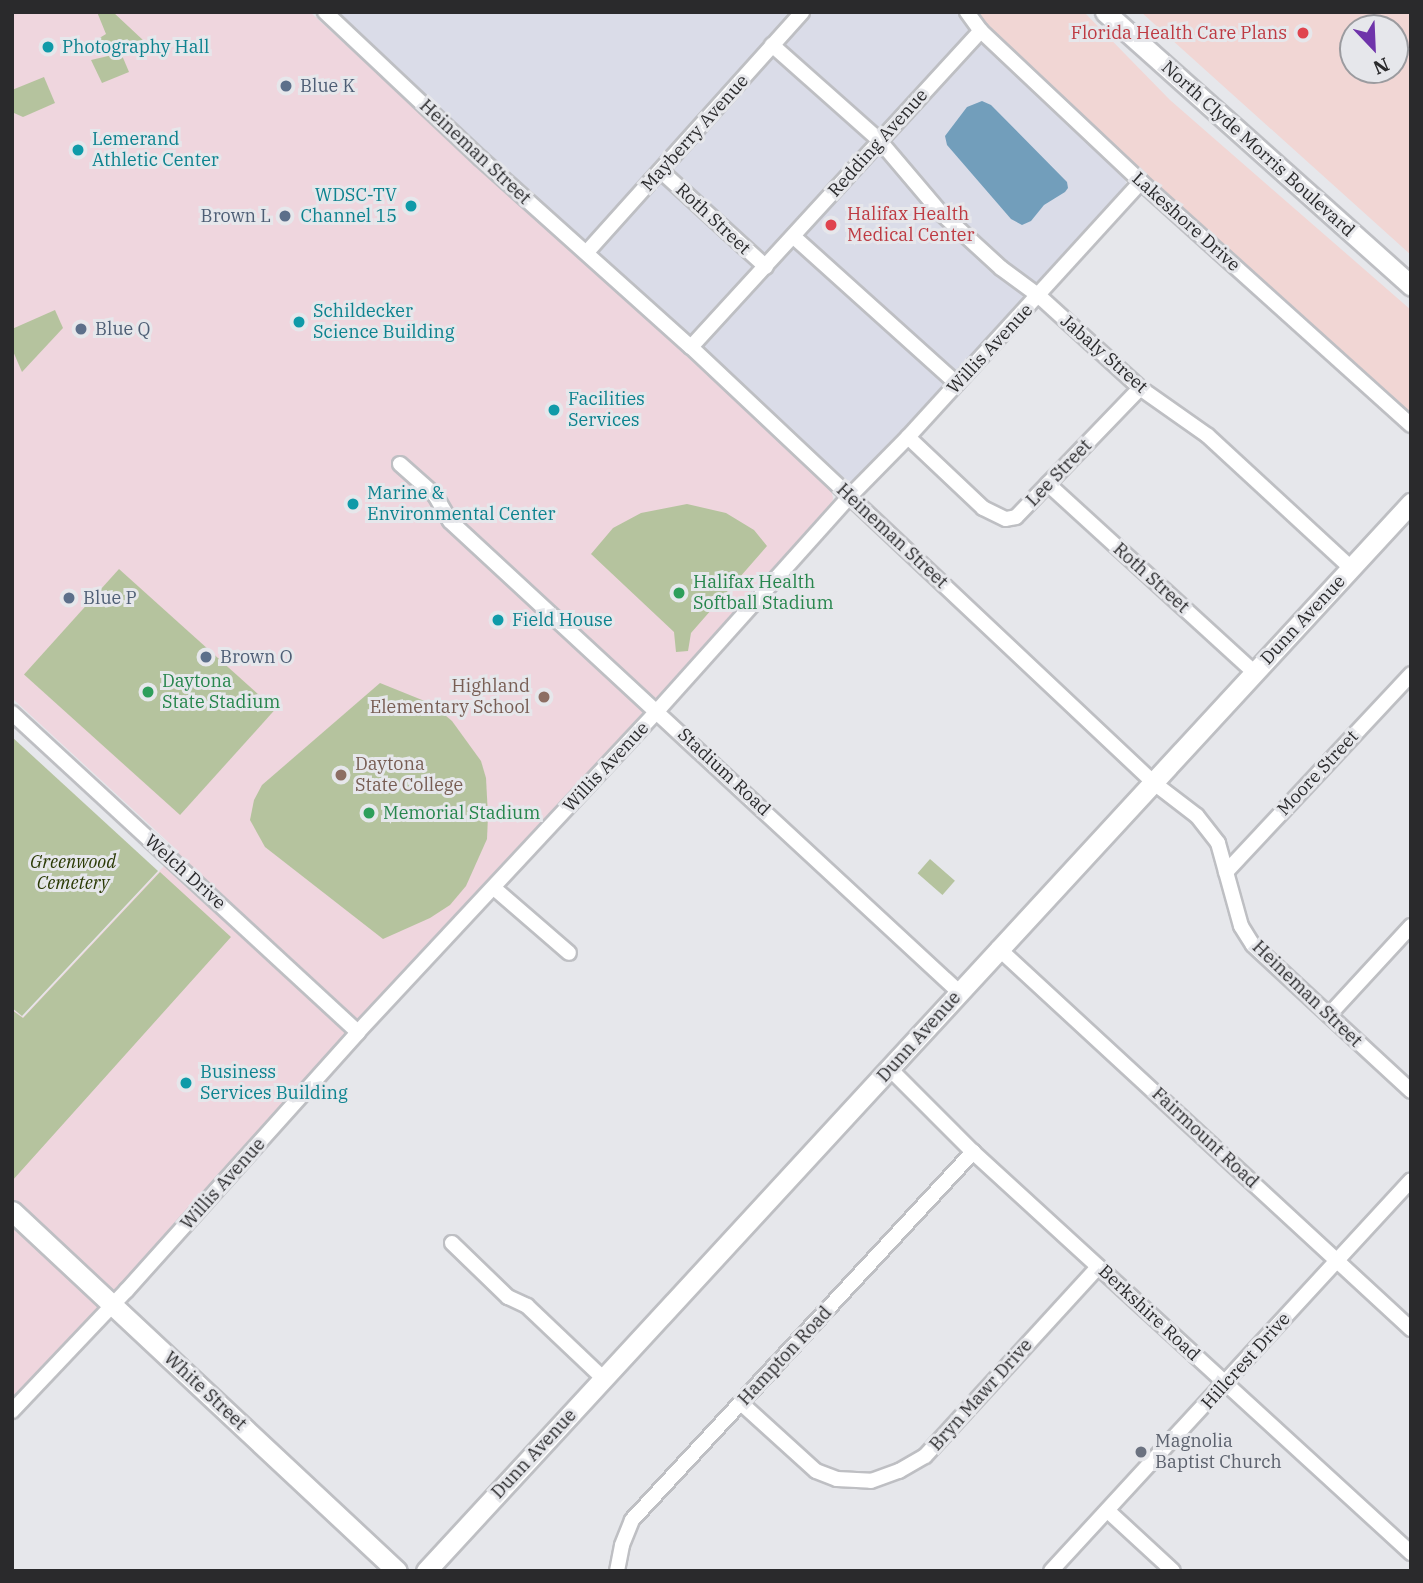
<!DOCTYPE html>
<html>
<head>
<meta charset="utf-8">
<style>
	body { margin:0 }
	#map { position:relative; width:1423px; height:1583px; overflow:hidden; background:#e6e7eb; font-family:"IBM Plex Serif",serif }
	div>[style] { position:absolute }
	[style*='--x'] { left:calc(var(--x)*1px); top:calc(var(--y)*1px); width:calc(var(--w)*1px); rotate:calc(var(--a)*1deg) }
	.commercial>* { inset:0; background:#f1d6d4 }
	.built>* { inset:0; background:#dadce8 }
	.education>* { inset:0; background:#efd6de }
	.green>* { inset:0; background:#b5c39e; transform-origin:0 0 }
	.water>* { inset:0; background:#729ebb }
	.roads { filter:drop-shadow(2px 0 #bebfc3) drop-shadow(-2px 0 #bebfc3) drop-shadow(0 2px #bebfc3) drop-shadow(0 -2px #bebfc3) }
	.street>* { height:14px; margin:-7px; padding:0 7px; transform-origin:7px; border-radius:7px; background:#fff }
	.secondary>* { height:19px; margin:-9.5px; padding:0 9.5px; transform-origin:9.5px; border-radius:9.5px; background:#fff }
	.dots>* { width:19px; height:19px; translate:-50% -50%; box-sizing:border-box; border:4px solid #e6e7eb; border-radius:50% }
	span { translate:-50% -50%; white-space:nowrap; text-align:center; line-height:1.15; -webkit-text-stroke:6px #e6e7eb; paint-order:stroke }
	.health-label { font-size:18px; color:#be3a42 }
	.right { translate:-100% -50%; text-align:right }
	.left { translate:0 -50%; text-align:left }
	.culture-label { font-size:18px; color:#0d838f }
	.service-label { font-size:18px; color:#4e5e75 }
	.street-label { font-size:18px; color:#2a2a2c }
	.leisure-label { font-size:18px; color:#27864d }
	.education-label { font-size:18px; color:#785e54 }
	.park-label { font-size:18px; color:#2b3a05; font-style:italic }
	.worship-label { font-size:18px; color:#5b616d }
	.frame { position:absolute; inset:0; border:14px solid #2a2a2c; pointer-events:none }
	.north { position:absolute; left:1339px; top:14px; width:70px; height:70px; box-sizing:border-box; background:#e6e7eb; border:2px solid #9b9b9f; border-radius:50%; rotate:157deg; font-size:19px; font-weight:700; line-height:28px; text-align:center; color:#2a2a2c }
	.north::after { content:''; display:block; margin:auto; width:24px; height:32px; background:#6f34aa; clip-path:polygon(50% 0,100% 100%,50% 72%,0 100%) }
</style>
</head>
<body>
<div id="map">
	<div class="commercial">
		<i style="clip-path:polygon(975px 12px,1084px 12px,1170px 100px,1411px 310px,1411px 416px,1145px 177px,986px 26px)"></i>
		<i style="clip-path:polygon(evenodd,1141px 12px,1411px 12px,1411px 255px,1141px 12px,1353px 28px,1395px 28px,1395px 70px,1353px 70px,1353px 28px)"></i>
	</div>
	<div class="built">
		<i style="clip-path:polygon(339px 12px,958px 12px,990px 51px,1122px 173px,1126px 182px,1122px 195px,858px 478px,850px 481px,843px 478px,443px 112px)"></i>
	</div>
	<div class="education">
		<i style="clip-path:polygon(12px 12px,310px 12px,831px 488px,833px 498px,830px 512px,433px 946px,334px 1049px,12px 1403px,12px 1009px,23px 1017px,178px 851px,12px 698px)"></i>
	</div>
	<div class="green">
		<i style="clip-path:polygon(97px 12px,113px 12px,144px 41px,92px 54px,88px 45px,106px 34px)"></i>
		<i style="clip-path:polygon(121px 53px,129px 72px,102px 83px,91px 60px)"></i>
		<i style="clip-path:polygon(44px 77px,55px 103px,23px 117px,14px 113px,12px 90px)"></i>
		<i style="clip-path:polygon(55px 310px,63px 328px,22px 372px,12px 349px,12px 329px)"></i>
		<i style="clip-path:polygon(687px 504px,726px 513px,754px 530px,767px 546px,691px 633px,688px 651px,676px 652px,674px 632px,591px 554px,613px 528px,641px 513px)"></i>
		<i style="left:119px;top:569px;width:210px;height:142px;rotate:42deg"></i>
		<i style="clip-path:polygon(380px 683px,432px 704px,452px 721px,481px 761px,486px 778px,488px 816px,487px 839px,466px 886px,450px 905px,430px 918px,383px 939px,265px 847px,250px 820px,254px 800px,262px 785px)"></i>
		<i style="clip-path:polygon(12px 737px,158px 871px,22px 1016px,12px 1008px)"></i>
		<i style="left:930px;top:859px;width:33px;height:19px;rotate:41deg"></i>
		<i style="clip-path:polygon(160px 872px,231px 937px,12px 1181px,12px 1010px,23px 1018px)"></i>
	</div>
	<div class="water">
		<i style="clip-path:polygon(982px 101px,991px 105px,1067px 182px,1068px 188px,1065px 192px,1044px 205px,1031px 221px,1022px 225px,1011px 219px,947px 145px,945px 136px,967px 107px)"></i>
	</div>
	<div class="roads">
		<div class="street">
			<i style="--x:325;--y:12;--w:213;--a:43.3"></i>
			<i style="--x:480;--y:158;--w:283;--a:41.9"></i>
			<i style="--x:691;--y:347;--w:636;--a:43.28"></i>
			<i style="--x:1154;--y:783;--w:54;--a:37.5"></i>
			<i style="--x:1197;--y:816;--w:34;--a:52"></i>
			<i style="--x:1218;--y:843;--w:86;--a:74.5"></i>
			<i style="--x:1241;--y:926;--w:22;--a:58"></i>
			<i style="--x:1253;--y:945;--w:215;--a:42.7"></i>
			<i style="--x:967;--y:12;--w:24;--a:54"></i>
			<i style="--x:981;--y:31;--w:220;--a:43.3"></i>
			<i style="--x:1141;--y:182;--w:363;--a:42"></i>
			<i style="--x:772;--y:45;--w:143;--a:41.6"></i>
			<i style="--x:879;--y:140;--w:96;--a:49.7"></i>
			<i style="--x:941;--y:213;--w:81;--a:42.5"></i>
			<i style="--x:1001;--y:268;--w:47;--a:36.4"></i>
			<i style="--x:1039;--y:296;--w:137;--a:42.3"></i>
			<i style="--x:1140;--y:388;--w:83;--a:35.2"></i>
			<i style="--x:1208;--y:436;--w:195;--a:42.7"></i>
			<i style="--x:661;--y:171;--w:142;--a:42.4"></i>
			<i style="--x:794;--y:237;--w:219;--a:42"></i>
			<i style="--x:587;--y:252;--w:322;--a:-48.1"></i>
			<i style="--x:691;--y:347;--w:429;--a:-47.5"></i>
			<i style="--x:908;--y:437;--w:103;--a:43.4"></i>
			<i style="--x:983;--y:508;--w:25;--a:26"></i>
			<i style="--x:1006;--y:519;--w:10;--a:-11"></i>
			<i style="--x:1016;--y:517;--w:179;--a:-46.1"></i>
			<i style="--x:400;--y:464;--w:47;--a:41.5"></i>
			<i style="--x:435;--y:495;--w:30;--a:60"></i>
			<i style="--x:450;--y:521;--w:693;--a:42.78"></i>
			<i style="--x:1048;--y:484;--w:279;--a:42.4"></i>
			<i style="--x:12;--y:713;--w:471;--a:42.7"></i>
			<i style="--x:1226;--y:872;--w:271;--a:-46.9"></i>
			<i style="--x:494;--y:888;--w:99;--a:40.9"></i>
			<i style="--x:998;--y:948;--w:562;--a:42.69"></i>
			<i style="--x:1329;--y:1015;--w:121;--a:-47.3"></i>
			<i style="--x:890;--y:1069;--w:117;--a:45"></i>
			<i style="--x:973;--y:1152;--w:594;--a:42.47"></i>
			<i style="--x:452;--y:1243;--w:78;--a:44"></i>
			<i style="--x:508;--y:1297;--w:21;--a:25"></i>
			<i style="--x:527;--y:1306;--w:106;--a:43.5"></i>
			<i style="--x:741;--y:1403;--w:101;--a:42.2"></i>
			<i style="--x:816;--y:1471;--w:22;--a:21"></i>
			<i style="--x:837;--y:1479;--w:34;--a:3"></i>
			<i style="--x:871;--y:1481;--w:30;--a:-20"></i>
			<i style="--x:899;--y:1471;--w:30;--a:-30"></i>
			<i style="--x:925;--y:1456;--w:256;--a:-47.5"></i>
			<i style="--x:12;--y:1411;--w:166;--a:-46.5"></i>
			<i style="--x:126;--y:1291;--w:348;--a:-48.1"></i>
			<i style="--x:358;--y:1032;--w:440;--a:-47"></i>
			<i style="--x:658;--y:710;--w:288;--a:-48.1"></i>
			<i style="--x:850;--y:496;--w:83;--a:-45.5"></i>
			<i style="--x:908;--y:437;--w:345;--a:-47.6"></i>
			<i style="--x:1108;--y:1511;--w:88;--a:42.7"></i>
			<i style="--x:617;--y:1571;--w:26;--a:-79"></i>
			<i style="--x:622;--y:1545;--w:27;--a:-68"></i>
			<i style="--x:632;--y:1520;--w:502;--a:-47.18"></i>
			<i style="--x:1051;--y:1571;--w:531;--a:-47.36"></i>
		</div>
		<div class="secondary">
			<i style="--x:1105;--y:12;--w:411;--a:41.8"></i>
			<i style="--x:12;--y:1211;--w:527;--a:43.08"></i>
			<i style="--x:426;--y:1571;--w:1453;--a:-47.32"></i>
		</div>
	</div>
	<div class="dots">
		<i style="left:1303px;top:33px;background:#e0444e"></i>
		<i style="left:48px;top:47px;background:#0f9aa8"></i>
		<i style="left:286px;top:86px;background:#5c6f8a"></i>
		<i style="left:78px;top:150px;background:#0f9aa8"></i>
		<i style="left:411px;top:206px;background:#0f9aa8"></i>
		<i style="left:285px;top:216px;background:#5c6f8a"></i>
		<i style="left:831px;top:225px;background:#e0444e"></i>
		<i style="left:299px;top:322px;background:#0f9aa8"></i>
		<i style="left:81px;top:329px;background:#5c6f8a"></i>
		<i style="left:554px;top:410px;background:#0f9aa8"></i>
		<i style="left:353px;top:504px;background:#0f9aa8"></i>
		<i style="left:679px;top:593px;background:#2e9e5b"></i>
		<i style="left:69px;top:598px;background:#5c6f8a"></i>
		<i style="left:498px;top:620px;background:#0f9aa8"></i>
		<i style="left:206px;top:657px;background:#5c6f8a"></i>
		<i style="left:148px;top:692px;background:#2e9e5b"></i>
		<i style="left:544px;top:697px;background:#8d6e63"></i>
		<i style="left:341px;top:775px;background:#8d6e63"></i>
		<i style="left:369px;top:813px;background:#2e9e5b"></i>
		<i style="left:186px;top:1083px;background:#0f9aa8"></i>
		<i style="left:1141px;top:1452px;background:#6b7280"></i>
	</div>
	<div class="health-label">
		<span class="right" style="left:1287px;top:33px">Florida Health Care Plans</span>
		<span class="left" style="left:847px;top:225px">Halifax Health<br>Medical Center</span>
	</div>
	<div class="culture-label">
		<span class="left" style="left:62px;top:47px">Photography Hall</span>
		<span class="left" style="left:92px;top:150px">Lemerand<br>Athletic Center</span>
		<span class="right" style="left:397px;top:206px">WDSC-TV<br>Channel 15</span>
		<span class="left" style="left:313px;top:322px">Schildecker<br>Science Building</span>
		<span class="left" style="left:568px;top:410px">Facilities<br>Services</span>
		<span class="left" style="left:367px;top:504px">Marine &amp;<br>Environmental Center</span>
		<span class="left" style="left:512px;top:620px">Field House</span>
		<span class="left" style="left:200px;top:1083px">Business<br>Services Building</span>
	</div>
	<div class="service-label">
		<span class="left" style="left:300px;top:86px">Blue K</span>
		<span class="right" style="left:271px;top:216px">Brown L</span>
		<span class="left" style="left:95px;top:329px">Blue Q</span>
		<span class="left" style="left:83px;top:598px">Blue P</span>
		<span class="left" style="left:220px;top:657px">Brown O</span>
	</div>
	<div class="street-label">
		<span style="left:695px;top:133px;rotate:-48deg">Mayberry Avenue</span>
		<span style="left:878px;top:143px;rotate:-48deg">Redding Avenue</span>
		<span style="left:1258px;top:149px;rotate:42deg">North Clyde Morris Boulevard</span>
		<span style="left:475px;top:152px;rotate:43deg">Heineman Street</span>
		<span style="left:713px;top:219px;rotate:43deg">Roth Street</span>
		<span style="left:1186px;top:222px;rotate:42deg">Lakeshore Drive</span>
		<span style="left:990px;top:349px;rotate:-47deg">Willis Avenue</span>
		<span style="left:1104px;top:354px;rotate:41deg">Jabaly Street</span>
		<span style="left:1059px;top:473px;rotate:-46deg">Lee Street</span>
		<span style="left:892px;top:536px;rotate:43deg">Heineman Street</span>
		<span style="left:1151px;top:578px;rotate:42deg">Roth Street</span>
		<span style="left:1303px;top:620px;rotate:-47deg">Dunn Avenue</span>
		<span style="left:606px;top:767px;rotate:-47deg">Willis Avenue</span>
		<span style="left:724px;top:772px;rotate:43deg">Stadium Road</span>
		<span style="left:1318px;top:773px;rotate:-47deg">Moore Street</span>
		<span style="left:185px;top:872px;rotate:42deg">Welch Drive</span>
		<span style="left:1307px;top:994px;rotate:44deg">Heineman Street</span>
		<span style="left:919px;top:1037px;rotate:-48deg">Dunn Avenue</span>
		<span style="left:1205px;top:1138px;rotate:43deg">Fairmount Road</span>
		<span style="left:223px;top:1184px;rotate:-48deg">Willis Avenue</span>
		<span style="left:1149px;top:1313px;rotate:43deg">Berkshire Road</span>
		<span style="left:785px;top:1356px;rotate:-47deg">Hampton Road</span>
		<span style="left:1246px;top:1361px;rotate:-48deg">Hillcrest Drive</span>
		<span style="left:205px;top:1391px;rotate:43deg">White Street</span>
		<span style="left:981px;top:1395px;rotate:-48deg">Bryn Mawr Drive</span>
		<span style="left:534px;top:1454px;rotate:-47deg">Dunn Avenue</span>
	</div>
	<div class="leisure-label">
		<span class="left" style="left:693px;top:593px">Halifax Health<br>Softball Stadium</span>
		<span class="left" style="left:162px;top:692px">Daytona<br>State Stadium</span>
		<span class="left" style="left:383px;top:813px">Memorial Stadium</span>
	</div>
	<div class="education-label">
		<span class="right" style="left:530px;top:697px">Highland<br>Elementary School</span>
		<span class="left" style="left:355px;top:775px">Daytona<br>State College</span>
	</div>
	<div class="park-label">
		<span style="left:73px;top:873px">Greenwood<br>Cemetery</span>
	</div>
	<div class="worship-label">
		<span class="left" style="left:1155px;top:1452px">Magnolia<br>Baptist Church</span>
	</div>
	<div class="frame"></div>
	<div class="north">N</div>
</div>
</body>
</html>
